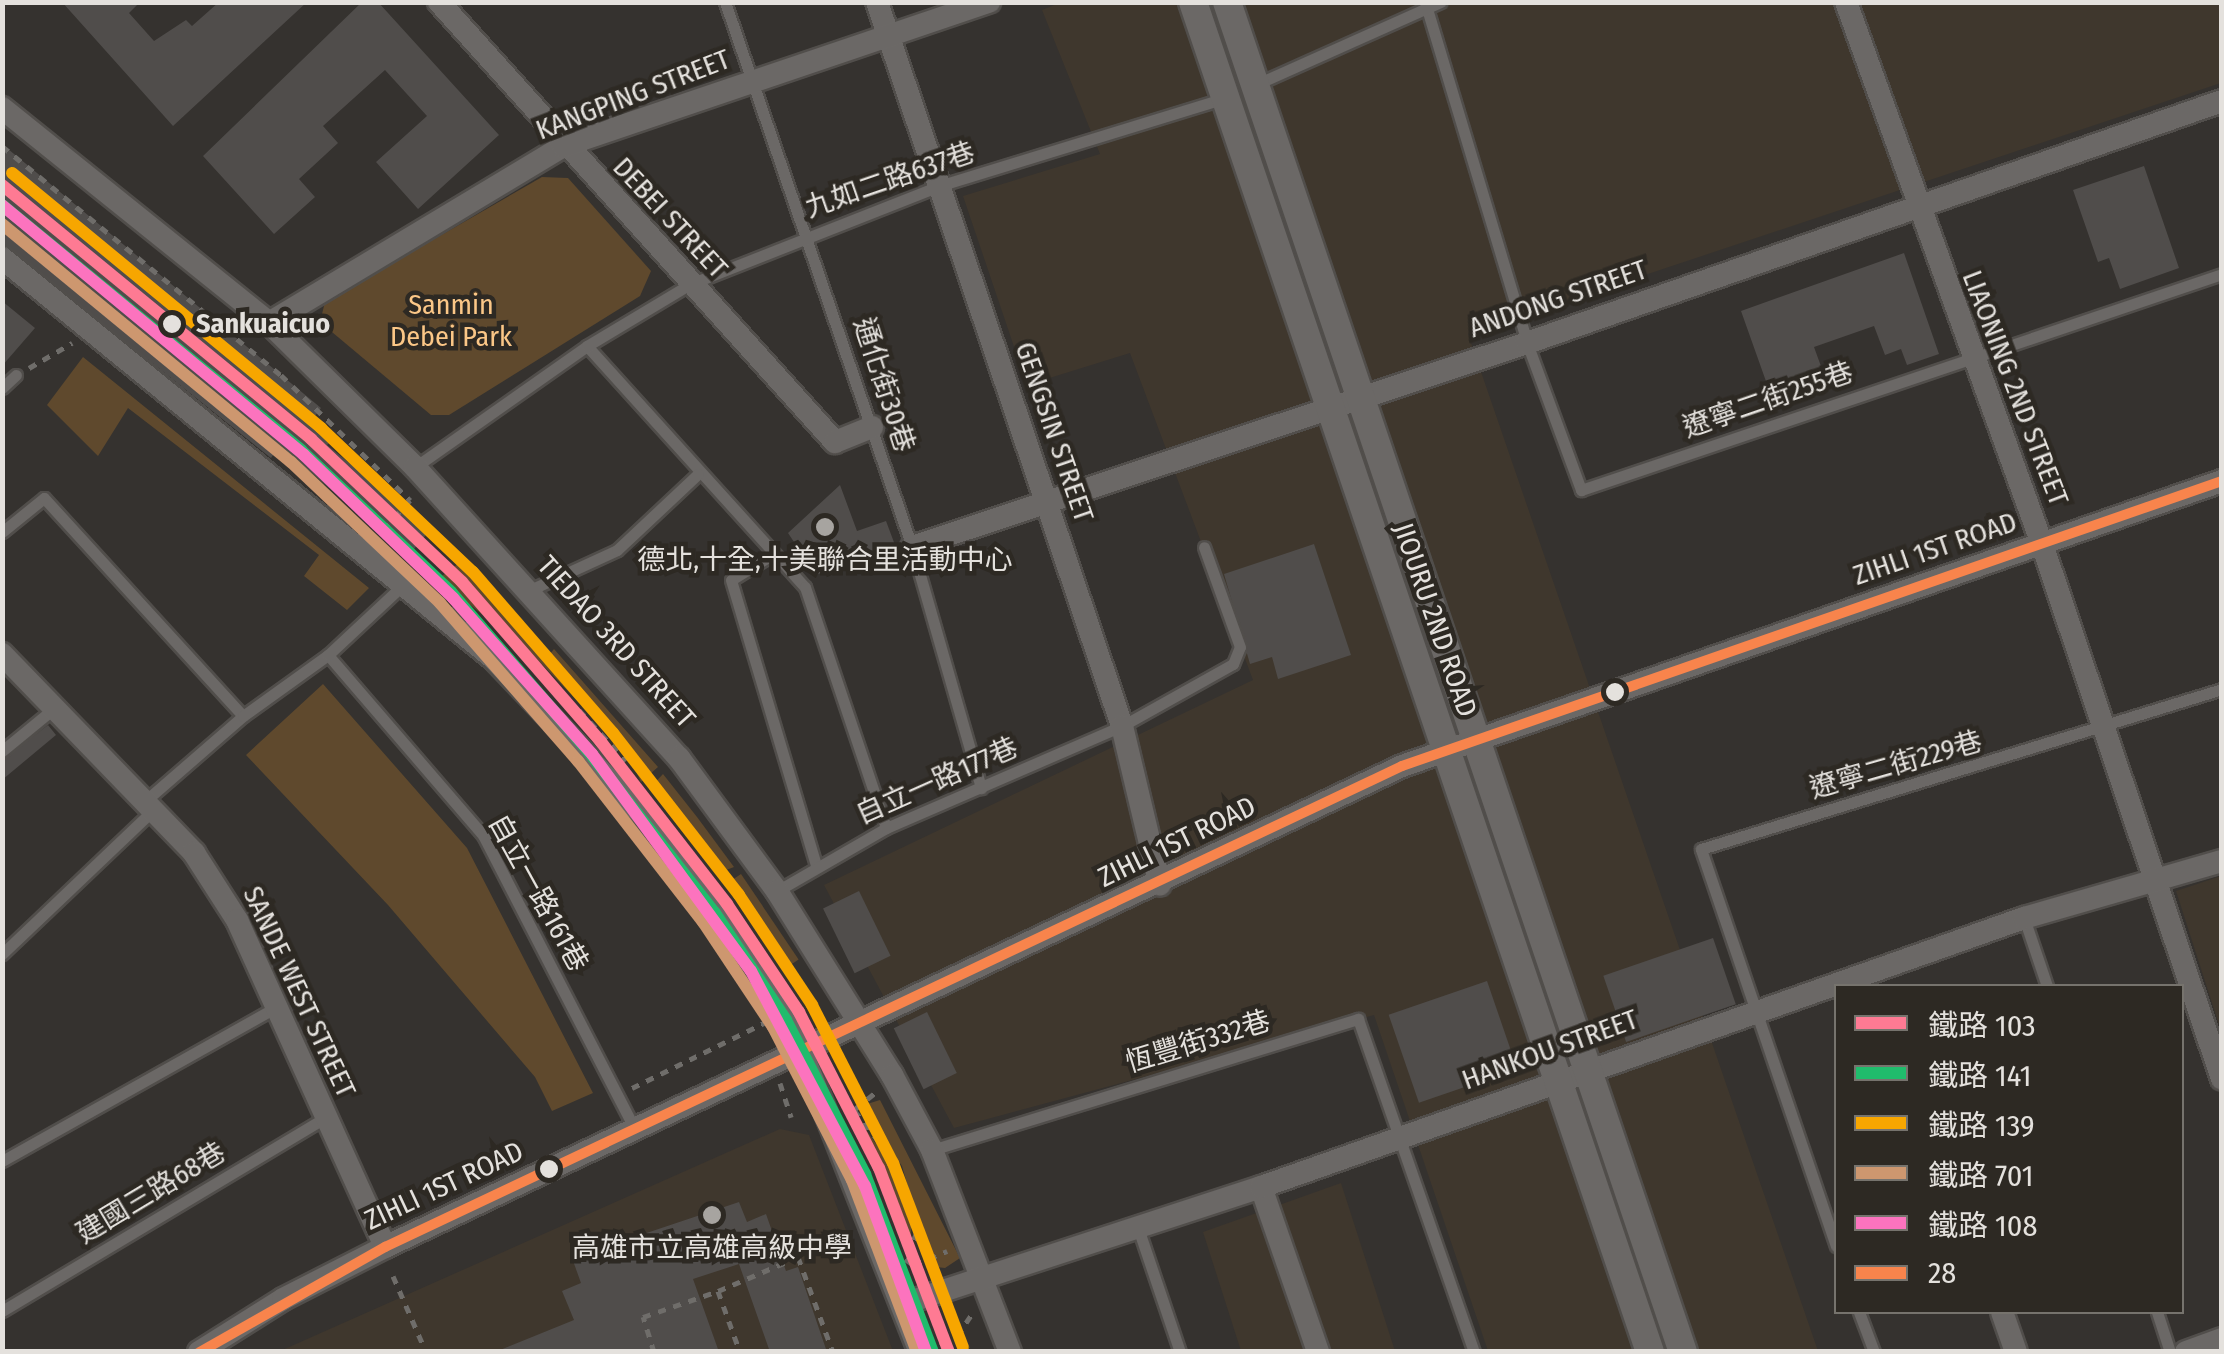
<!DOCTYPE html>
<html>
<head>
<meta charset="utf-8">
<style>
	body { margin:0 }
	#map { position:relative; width:2224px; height:1354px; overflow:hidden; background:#35322f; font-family:"Fira Sans Condensed","Noto Sans TC",sans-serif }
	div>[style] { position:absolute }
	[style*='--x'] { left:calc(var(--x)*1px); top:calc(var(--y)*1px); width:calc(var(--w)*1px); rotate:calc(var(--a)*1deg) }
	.built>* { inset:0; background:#3f372d }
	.green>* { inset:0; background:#5f492d; transform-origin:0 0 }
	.building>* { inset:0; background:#504d4b; transform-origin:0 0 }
	.path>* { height:5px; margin-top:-2.5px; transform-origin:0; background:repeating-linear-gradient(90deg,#6f6d6a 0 8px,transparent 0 16px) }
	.roads { filter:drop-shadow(2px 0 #514e4b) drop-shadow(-2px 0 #514e4b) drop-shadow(0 2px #514e4b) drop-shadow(0 -2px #514e4b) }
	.service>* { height:11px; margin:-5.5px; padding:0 5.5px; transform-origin:5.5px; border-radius:5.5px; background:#6b6866 }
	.minor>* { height:22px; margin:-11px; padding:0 11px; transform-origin:11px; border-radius:11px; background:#6b6866 }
	.tertiary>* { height:28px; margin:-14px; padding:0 14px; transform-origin:14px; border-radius:14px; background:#6b6866 }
	.bus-1>* { height:10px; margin:-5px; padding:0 5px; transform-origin:5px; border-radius:5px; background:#f8844c }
	.rail-1>* { height:12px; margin:-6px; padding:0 6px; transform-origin:6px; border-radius:6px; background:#fe7a93 }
	.rail-2>* { height:12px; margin:-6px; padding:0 6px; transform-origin:6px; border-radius:6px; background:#20bc6c }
	.rail-3>* { height:12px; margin:-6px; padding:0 6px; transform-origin:6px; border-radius:6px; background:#f7a600 }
	.rail-4>* { height:12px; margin:-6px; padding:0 6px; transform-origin:6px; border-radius:6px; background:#cd976f }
	.rail-5>* { height:12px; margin:-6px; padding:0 6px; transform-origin:6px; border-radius:6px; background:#fc73be }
	.dots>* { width:28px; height:28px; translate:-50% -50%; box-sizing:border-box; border:5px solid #2d2923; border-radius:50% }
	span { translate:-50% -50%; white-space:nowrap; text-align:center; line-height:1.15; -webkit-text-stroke:9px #2d2923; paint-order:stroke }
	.street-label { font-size:28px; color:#e4e1dd }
	.park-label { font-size:28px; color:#fbc787 }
	.stop-label { font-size:28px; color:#e4e1dd; font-weight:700 }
	.left { translate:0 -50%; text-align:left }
	.poi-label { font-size:28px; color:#e4e1dd }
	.frame { position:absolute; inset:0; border:5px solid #e4e1dd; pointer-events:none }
	.legend { position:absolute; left:1834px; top:984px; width:350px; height:330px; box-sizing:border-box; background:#2d2923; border:2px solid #76736d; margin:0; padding:12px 18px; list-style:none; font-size:30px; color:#e4e1dd }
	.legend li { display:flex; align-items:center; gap:20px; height:50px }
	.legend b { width:50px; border:2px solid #76736d }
</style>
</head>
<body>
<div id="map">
	<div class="built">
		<i style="clip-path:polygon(1062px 2px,2221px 3px,2221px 83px,1468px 334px,1818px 1351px,1488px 1351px,1374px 1015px,954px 1128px,824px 885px,1253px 680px,1130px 353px,1027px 385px,963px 196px,1100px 154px,1042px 10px)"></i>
		<i style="clip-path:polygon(2221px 876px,2222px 876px,2221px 1031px,2176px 891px)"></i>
		<i style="clip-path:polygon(780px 1129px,809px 1135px,893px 1351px,278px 1352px)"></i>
		<i style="clip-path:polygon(1341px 1183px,1395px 1351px,1241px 1351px,1203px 1232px)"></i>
	</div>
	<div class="green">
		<i style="clip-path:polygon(542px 177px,568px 178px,651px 271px,640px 296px,449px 415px,431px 415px,320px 322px,325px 302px)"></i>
		<i style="clip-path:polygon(83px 357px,369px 588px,347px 610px,304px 576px,319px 555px,128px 408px,98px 456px,47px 405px)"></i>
		<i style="clip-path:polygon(459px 563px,549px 655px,554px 649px,658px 767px,641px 782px,627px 752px,533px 655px,438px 579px)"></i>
		<i style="clip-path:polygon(323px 684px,467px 848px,593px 1093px,552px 1111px,535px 1077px,388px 905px,246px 755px)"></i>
		<i style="clip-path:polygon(663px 774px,697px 817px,734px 867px,716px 874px,649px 789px)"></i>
		<i style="left:741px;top:874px;width:103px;height:19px;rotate:56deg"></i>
		<i style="clip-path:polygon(880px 1100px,960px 1258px,945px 1268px,936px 1267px,924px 1242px,902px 1166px,872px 1122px,867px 1104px)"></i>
		<i style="clip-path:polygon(856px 1116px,895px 1170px,911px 1215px,911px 1250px)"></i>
	</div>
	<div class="building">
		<i style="clip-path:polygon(62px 2px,140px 2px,129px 13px,154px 41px,186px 20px,192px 26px,219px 2px,307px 2px,173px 126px)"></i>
		<i style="clip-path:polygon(362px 2px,378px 2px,499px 135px,418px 209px,376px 162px,427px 116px,385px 70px,323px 126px,338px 143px,299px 179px,315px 197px,274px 234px,203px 156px)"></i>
		<i style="clip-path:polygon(2px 144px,321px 408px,311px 421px,333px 439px,327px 445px,431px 529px,408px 556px,308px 470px,304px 474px,276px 451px,271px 458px,2px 243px)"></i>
		<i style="clip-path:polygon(2144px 166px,2179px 268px,2120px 289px,2109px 258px,2098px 262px,2073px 190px)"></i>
		<i style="clip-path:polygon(1904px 253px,1939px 354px,1907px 365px,1901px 349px,1885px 355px,1874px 326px,1814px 347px,1822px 369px,1797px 378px,1801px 392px,1773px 401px,1741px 311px)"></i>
		<i style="clip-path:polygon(2px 301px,35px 328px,2px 366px)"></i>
		<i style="clip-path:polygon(840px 485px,857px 531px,886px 521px,895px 545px,816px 575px,788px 533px)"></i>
		<i style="clip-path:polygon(1314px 544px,1351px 655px,1278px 679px,1272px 657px,1250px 664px,1224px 574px)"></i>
		<i style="clip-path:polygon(48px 725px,56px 735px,2px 780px,2px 760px)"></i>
		<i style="left:859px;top:891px;width:72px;height:40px;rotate:64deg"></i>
		<i style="left:1713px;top:938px;width:70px;height:116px;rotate:71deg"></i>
		<i style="left:1487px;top:981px;width:93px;height:104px;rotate:71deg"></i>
		<i style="left:927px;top:1012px;width:68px;height:37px;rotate:64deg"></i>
		<i style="clip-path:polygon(739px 1202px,747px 1222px,766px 1214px,786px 1271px,798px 1267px,827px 1352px,770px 1352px,739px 1264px,693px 1279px,719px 1352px,495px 1352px,574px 1320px,562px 1291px,581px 1283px,572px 1258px)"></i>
	</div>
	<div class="path">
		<i style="--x:2;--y:146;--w:361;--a:39.4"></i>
		<i style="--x:281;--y:375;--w:180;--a:44.1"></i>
		<i style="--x:410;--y:500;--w:47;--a:131.5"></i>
		<i style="--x:29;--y:368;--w:50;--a:-30.2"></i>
		<i style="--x:579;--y:710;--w:69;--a:47.3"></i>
		<i style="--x:780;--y:1083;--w:36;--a:72"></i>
		<i style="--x:632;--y:1088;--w:147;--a:-26.2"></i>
		<i style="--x:855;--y:1109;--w:27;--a:-39"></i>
		<i style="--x:854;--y:1110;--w:56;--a:51.5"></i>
		<i style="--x:889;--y:1154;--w:55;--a:66.3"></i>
		<i style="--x:911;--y:1204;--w:29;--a:78"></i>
		<i style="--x:917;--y:1232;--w:30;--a:114"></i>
		<i style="--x:905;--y:1259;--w:11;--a:34"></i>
		<i style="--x:914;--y:1265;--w:36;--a:-23"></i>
		<i style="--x:393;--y:1276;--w:83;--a:66.5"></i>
		<i style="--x:718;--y:1291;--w:87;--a:-23"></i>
		<i style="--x:798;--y:1257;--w:101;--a:69.8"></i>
		<i style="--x:940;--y:1345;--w:19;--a:-28"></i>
		<i style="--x:957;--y:1336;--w:25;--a:-56"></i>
		<i style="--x:654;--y:1352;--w:37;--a:-107"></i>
		<i style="--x:643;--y:1317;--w:79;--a:-19.1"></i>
		<i style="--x:718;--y:1291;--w:65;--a:70.2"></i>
	</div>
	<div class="roads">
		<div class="service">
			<i style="--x:725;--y:2;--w:576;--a:71.06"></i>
			<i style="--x:912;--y:547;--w:251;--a:74"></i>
			<i style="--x:1425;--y:2;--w:356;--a:73.3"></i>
			<i style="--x:1527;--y:343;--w:157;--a:69.8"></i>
			<i style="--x:1581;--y:490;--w:676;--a:-18.62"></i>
			<i style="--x:1257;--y:84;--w:201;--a:-24.1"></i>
			<i style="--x:587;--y:346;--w:325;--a:47.9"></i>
			<i style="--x:805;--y:587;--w:254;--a:71.4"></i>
			<i style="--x:2;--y:388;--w:19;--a:-43"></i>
			<i style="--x:415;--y:467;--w:210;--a:-35.1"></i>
			<i style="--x:587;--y:346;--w:120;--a:-31"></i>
			<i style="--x:690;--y:284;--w:268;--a:-21.5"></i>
			<i style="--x:939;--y:186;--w:299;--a:-17.1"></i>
			<i style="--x:2;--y:532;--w:54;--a:-39"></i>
			<i style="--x:44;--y:498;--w:295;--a:47.6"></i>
			<i style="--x:773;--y:554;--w:49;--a:148.2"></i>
			<i style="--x:731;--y:580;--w:297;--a:73.4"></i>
			<i style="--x:530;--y:590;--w:96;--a:-24.7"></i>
			<i style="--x:617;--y:550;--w:111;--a:-43.2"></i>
			<i style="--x:328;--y:655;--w:238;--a:49.3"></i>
			<i style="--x:483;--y:835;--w:331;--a:62.7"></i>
			<i style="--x:2;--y:751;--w:65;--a:-39.4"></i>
			<i style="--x:144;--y:802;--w:131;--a:-41"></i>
			<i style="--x:243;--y:716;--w:105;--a:-35.7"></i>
			<i style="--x:328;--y:655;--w:104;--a:-43.1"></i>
			<i style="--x:777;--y:891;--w:126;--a:-30"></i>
			<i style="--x:886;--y:828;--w:257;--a:-23.4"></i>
			<i style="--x:1122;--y:726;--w:127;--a:-29.2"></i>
			<i style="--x:1233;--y:664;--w:18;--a:-68"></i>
			<i style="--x:1240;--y:647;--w:106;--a:-109.8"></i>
			<i style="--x:2024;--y:918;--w:72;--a:71.3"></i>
			<i style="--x:2;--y:954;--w:204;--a:-43.6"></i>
			<i style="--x:932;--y:1150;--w:446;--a:-17.1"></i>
			<i style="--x:1358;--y:1019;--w:353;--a:70.8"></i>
			<i style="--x:2;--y:1161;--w:314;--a:-29.3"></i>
			<i style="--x:1138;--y:1228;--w:131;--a:71.3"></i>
			<i style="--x:1836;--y:1246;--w:419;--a:-108.8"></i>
			<i style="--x:1701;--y:849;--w:545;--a:-17.07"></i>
			<i style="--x:2;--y:1311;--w:376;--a:-30.9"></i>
			<i style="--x:1859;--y:1312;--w:43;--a:69.4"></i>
			<i style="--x:2157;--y:1312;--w:42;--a:72"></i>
		</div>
		<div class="minor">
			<i style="--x:439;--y:2;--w:592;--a:48.01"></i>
			<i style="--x:835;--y:442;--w:40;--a:-22"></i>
			<i style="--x:877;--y:2;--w:764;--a:71.3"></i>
			<i style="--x:1122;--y:726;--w:163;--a:76.6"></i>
			<i style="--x:1846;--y:2;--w:576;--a:70.12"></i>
			<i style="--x:2042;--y:544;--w:564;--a:71.4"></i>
			<i style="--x:2;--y:108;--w:343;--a:38.8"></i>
			<i style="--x:269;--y:323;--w:205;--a:44.6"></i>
			<i style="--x:415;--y:467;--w:393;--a:47.8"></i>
			<i style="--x:679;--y:758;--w:165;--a:53.6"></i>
			<i style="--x:777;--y:891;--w:217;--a:58"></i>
			<i style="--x:892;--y:1075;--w:85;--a:61.9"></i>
			<i style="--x:932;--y:1150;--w:217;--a:68.9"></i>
			<i style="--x:2;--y:258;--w:635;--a:39.18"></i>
			<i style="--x:494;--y:659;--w:225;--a:46.4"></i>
			<i style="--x:649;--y:822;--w:229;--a:53.9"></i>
			<i style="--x:784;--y:1007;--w:371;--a:68.5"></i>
			<i style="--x:269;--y:323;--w:343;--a:-31"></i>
			<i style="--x:563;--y:146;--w:450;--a:-18.7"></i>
			<i style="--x:912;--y:547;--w:648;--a:-18.35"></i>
			<i style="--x:1527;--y:343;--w:736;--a:-19.2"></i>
			<i style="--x:2;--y:654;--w:277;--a:46"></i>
			<i style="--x:194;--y:853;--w:80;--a:57.3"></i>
			<i style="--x:237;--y:920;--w:359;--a:65.6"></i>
			<i style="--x:1261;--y:1187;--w:175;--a:70.9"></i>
			<i style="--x:903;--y:1304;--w:377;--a:-18.1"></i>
			<i style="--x:1261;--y:1187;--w:809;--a:-19.42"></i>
			<i style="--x:2024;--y:918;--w:206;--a:-16.1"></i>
			<i style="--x:2002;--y:1312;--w:42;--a:70.7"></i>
			<i style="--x:199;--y:1352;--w:99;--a:-32.2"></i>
			<i style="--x:283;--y:1299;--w:114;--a:-27"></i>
			<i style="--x:385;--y:1247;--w:1125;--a:-25.31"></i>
			<i style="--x:1402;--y:766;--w:868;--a:-19.17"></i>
			<i style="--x:2186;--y:1352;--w:38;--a:-20"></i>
		</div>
		<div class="tertiary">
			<i style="--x:1193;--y:2;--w:1425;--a:71.3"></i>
			<i style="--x:1227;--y:2;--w:1425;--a:71.34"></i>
		</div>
	</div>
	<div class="bus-1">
		<i style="--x:200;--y:1352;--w:213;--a:-29.6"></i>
		<i style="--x:385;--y:1247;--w:1125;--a:-25.31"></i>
		<i style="--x:1402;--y:766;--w:868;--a:-19.17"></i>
	</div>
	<div class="rail-1">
		<i style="--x:2;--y:185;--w:400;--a:39.4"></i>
		<i style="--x:311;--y:439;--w:208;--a:43.4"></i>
		<i style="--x:462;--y:582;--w:212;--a:49"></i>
		<i style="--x:601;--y:742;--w:205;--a:52.1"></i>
		<i style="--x:727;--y:904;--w:130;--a:56.3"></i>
		<i style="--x:799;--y:1012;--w:175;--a:62.9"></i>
		<i style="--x:879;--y:1168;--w:197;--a:69.2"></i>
	</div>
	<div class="rail-2">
		<i style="--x:2;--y:205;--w:387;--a:39.3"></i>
		<i style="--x:301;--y:450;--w:207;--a:43.4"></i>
		<i style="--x:451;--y:592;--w:211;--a:49.2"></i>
		<i style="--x:589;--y:752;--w:204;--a:52"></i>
		<i style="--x:715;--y:913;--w:128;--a:56.4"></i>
		<i style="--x:786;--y:1020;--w:173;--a:62.8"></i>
		<i style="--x:865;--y:1174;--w:191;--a:69.1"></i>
	</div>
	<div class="rail-3">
		<i style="--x:12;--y:173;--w:401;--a:39.5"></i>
		<i style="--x:321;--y:428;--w:209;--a:43.5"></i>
		<i style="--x:473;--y:572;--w:213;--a:49"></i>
		<i style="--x:613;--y:733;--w:205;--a:52.1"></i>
		<i style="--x:739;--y:895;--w:132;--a:56.4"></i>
		<i style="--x:812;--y:1005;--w:178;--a:62.9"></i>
		<i style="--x:893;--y:1163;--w:197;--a:69.2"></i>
	</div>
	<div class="rail-4">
		<i style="--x:2;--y:224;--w:374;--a:39.5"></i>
		<i style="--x:291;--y:462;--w:205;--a:43.4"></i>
		<i style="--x:440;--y:603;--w:210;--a:48.9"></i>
		<i style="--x:578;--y:761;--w:204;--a:52.2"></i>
		<i style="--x:703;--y:922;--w:126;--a:56.3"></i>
		<i style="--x:773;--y:1027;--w:172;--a:62.7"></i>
		<i style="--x:852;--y:1180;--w:184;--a:69.3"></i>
	</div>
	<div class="rail-5">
		<i style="--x:2;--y:205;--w:392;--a:39.6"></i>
		<i style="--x:304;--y:455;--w:207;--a:43.8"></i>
		<i style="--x:453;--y:598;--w:209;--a:48.3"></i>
		<i style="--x:592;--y:754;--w:269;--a:53.8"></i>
		<i style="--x:751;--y:971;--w:243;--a:62.1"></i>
		<i style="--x:865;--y:1186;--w:177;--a:69.8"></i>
	</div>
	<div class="dots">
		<i style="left:172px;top:324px;background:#e4e1dd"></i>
		<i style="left:825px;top:527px;background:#a7a4a0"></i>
		<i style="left:1615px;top:692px;background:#e4e1dd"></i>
		<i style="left:549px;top:1169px;background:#e4e1dd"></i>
		<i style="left:712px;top:1215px;background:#a7a4a0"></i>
	</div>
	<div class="street-label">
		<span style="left:633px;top:95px;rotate:-21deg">KANGPING STREET</span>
		<span style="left:890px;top:180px;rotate:-19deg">九如二路637巷</span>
		<span style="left:670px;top:218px;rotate:47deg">DEBEI STREET</span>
		<span style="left:1558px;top:299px;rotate:-19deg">ANDONG STREET</span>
		<span style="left:884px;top:385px;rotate:72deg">通化街30巷</span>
		<span style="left:2015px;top:388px;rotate:69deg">LIAONING 2ND STREET</span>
		<span style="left:1768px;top:400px;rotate:-19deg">遼寧二街255巷</span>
		<span style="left:1054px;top:432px;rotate:71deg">GENGSIN STREET</span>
		<span style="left:1935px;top:549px;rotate:-19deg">ZIHLI 1ST ROAD</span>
		<span style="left:1435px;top:620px;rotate:71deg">JIOURU 2ND ROAD</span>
		<span style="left:616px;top:642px;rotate:48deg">TIEDAO 3RD STREET</span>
		<span style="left:1896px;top:765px;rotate:-16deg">遼寧二街229巷</span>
		<span style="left:937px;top:781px;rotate:-24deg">自立一路177巷</span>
		<span style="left:1177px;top:842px;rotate:-26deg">ZIHLI 1ST ROAD</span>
		<span style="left:538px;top:893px;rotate:61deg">自立一路161巷</span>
		<span style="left:299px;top:992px;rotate:65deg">SANDE WEST STREET</span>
		<span style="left:1198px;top:1042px;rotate:-17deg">恆豐街332巷</span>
		<span style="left:1550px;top:1050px;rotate:-20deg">HANKOU STREET</span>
		<span style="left:444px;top:1186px;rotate:-25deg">ZIHLI 1ST ROAD</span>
		<span style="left:151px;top:1193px;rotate:-31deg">建國三路68巷</span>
	</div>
	<div class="park-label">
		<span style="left:451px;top:321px">Sanmin<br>Debei Park</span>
	</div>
	<div class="stop-label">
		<span class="left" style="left:196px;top:324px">Sankuaicuo</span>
	</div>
	<div class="poi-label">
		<span style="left:825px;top:560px">德北,十全,十美聯合里活動中心</span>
		<span style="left:712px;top:1248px">高雄市立高雄高級中學</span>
	</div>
	<div class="frame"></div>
	<ul class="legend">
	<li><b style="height:12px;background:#fe7a93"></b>鐵路 103</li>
	<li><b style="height:12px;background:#20bc6c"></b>鐵路 141</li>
	<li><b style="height:12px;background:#f7a600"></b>鐵路 139</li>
	<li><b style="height:12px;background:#cd976f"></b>鐵路 701</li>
	<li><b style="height:12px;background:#fc73be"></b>鐵路 108</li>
	<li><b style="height:12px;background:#f8844c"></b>28</li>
	</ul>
</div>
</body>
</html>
